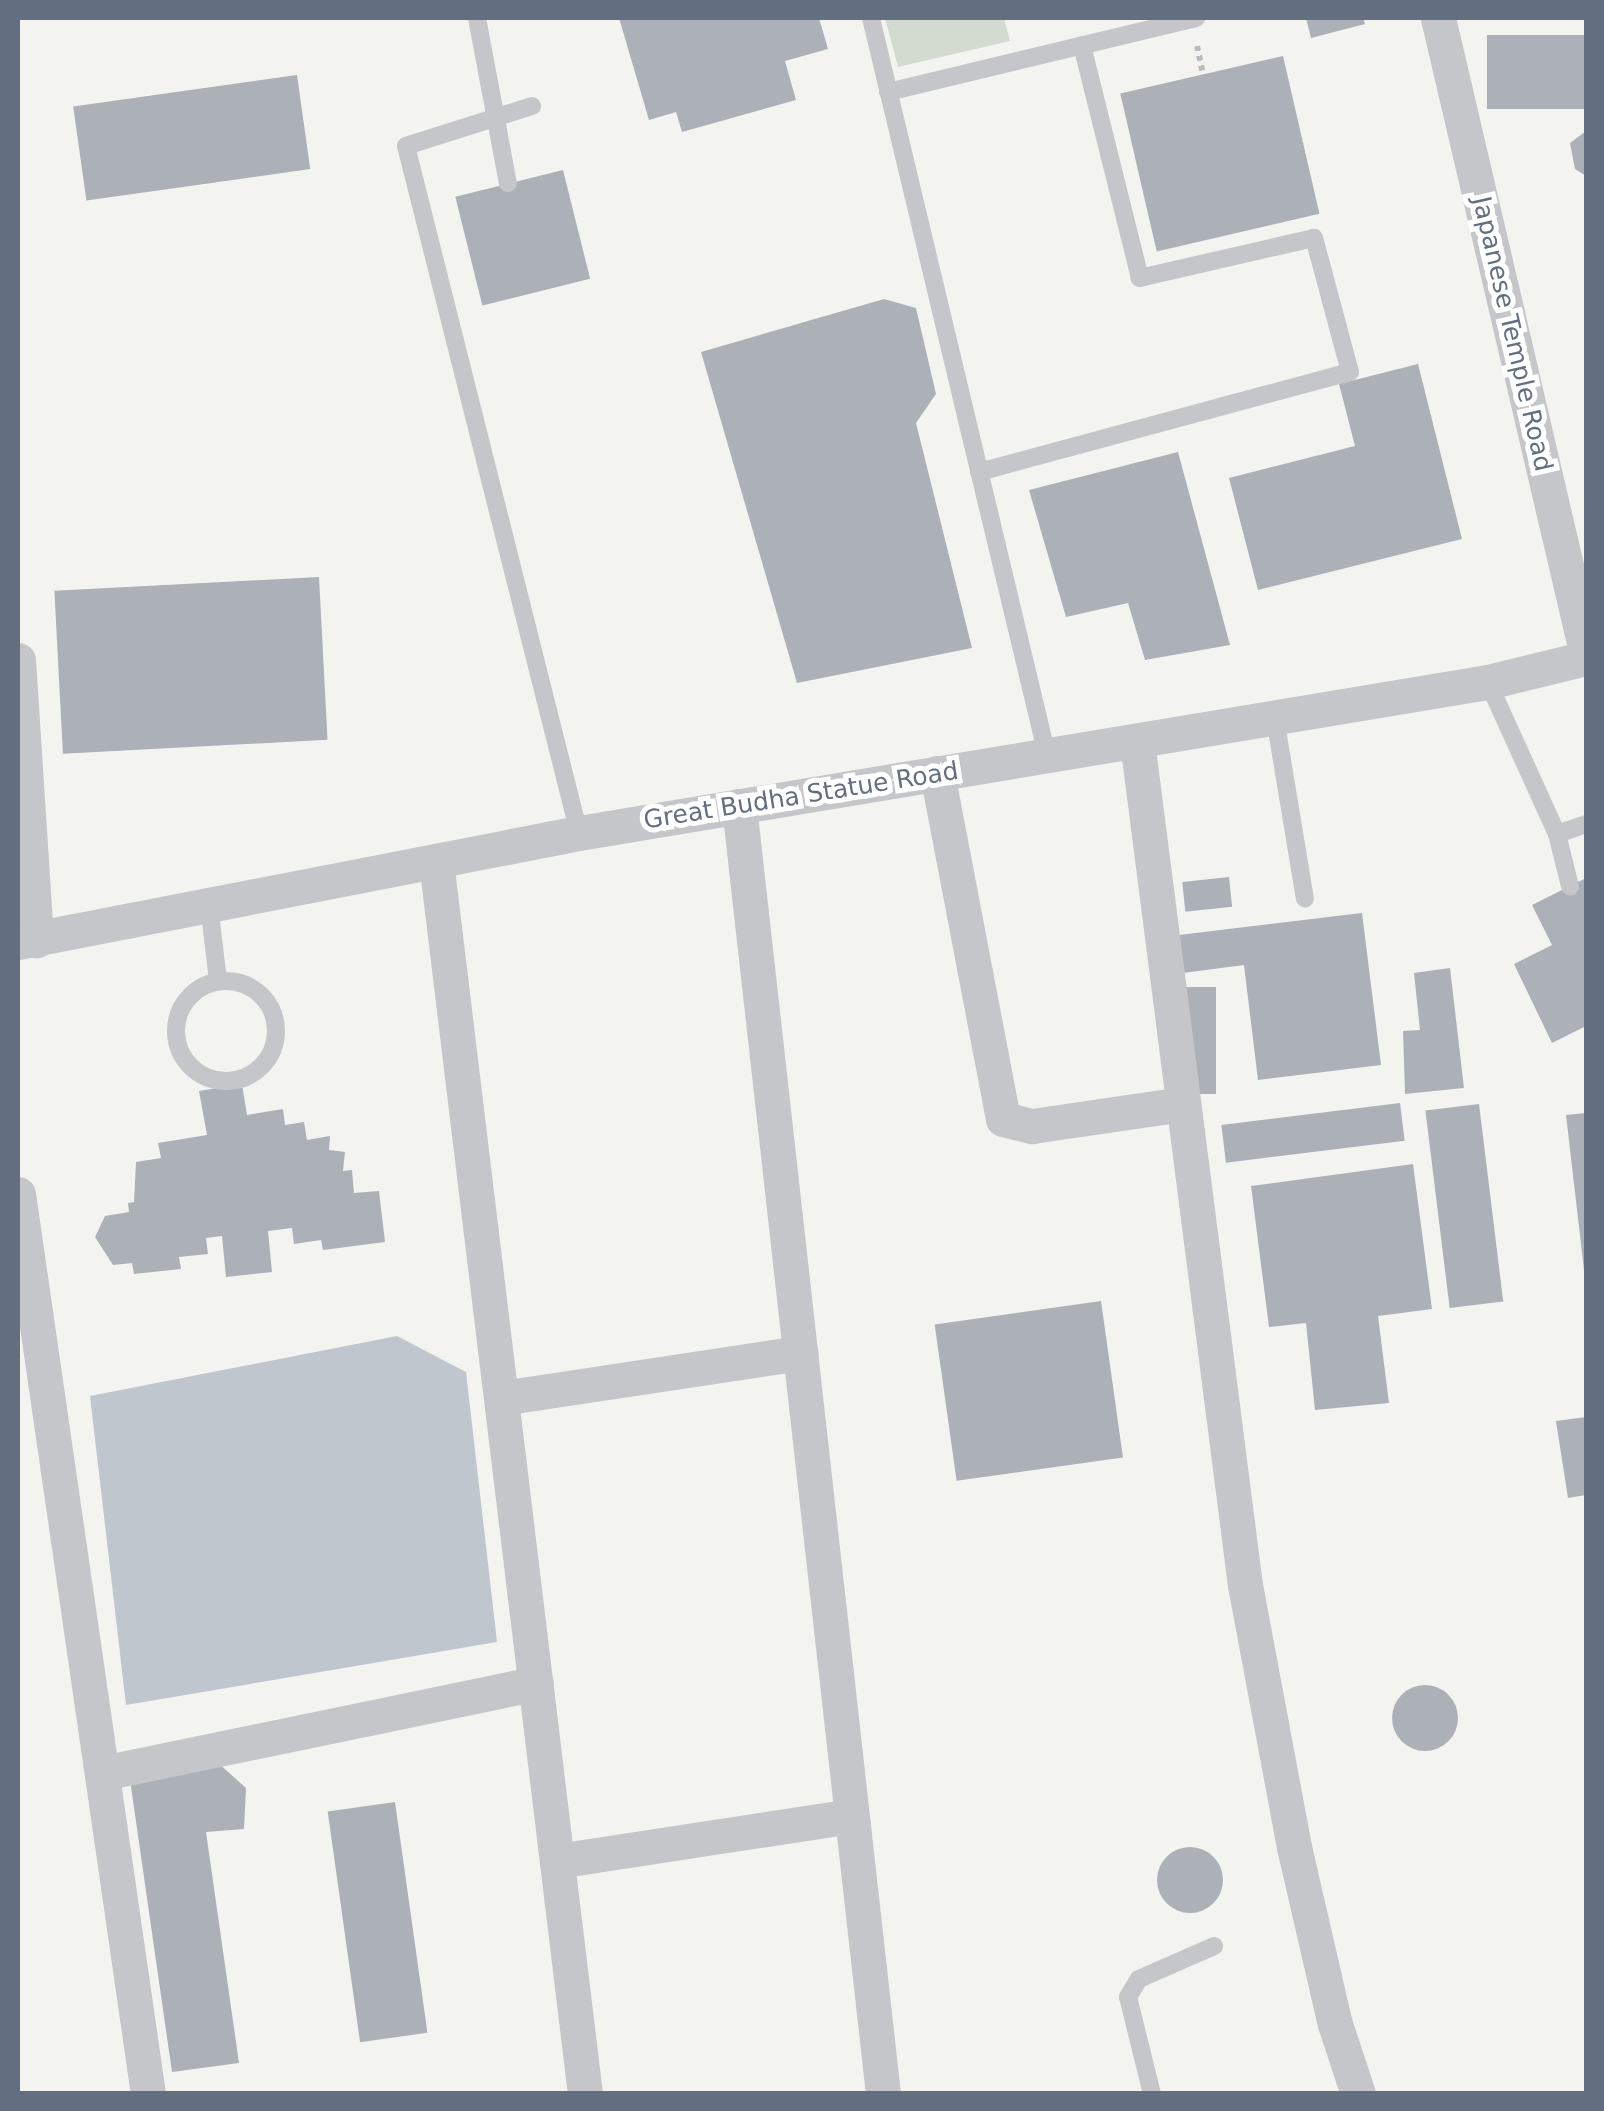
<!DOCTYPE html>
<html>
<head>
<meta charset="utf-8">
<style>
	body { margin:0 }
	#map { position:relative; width:1604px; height:2111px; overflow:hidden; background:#f3f4f0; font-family:"DejaVu Sans",sans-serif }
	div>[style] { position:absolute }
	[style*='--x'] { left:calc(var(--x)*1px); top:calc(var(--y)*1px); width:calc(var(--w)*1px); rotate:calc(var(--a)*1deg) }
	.green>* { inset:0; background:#d3dbd1 }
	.water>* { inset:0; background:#bfc6cd }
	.building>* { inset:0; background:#acb1b8; transform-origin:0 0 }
	.round { border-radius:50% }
	.path>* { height:6px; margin-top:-3px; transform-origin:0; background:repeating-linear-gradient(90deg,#bbbcbf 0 5px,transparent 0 10px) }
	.service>* { height:18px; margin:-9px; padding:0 9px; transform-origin:9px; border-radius:9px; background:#c4c6ca }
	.service>.ring { margin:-9px; padding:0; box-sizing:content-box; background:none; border:18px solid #c4c6ca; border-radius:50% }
	.minor>* { height:35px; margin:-17.5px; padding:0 17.5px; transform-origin:17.5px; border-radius:17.5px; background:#c4c6ca }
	span { translate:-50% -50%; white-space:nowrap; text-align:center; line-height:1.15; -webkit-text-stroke:10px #fff; paint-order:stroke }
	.street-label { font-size:25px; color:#636e81 }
	.frame { position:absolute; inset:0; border:20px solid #636e81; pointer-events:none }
</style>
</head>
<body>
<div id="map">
	<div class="green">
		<i style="clip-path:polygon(885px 18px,1004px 18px,1010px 41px,898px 67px)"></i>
	</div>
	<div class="water">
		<i style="clip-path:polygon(397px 1336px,466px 1372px,497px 1642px,126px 1705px,90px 1396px)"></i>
	</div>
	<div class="building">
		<i style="clip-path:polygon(619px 18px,819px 18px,828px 49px,785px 61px,796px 100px,682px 132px,676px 112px,649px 120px)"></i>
		<i style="clip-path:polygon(1306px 18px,1363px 18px,1365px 24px,1311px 38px)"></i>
		<i style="left:1586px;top:35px;width:74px;height:99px;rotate:90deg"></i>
		<i style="left:1283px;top:56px;width:162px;height:167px;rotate:77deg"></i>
		<i style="left:297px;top:75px;width:95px;height:226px;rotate:82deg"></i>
		<i style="clip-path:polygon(1586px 131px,1586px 176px,1575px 169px,1570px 143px)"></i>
		<i style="left:563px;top:170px;width:112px;height:111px;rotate:76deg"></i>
		<i style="clip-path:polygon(884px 299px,916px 308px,936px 394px,916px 423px,972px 648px,797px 683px,701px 352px)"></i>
		<i style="clip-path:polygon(1418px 364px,1462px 539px,1258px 590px,1229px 478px,1355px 446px,1339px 384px)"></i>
		<i style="clip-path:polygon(1178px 452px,1230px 645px,1145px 660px,1128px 603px,1066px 617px,1029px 490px)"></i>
		<i style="left:319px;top:577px;width:163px;height:265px;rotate:87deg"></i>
		<i style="left:1229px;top:877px;width:30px;height:47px;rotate:84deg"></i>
		<i style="clip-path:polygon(1586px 878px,1586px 1026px,1552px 1043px,1514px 964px,1552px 945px,1532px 905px)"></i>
		<i style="clip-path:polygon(1362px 913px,1381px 1065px,1258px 1080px,1244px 965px,1183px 973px,1179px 935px)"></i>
		<i style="clip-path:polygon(1450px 968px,1464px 1088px,1405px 1094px,1403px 1031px,1420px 1030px,1414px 973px)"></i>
		<i style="left:1186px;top:987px;width:30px;height:107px"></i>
		<i style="clip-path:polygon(242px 1084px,247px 1115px,283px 1109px,285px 1125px,304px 1122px,307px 1140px,330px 1136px,329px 1150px,345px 1152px,343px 1171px,352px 1170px,354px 1193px,379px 1191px,385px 1242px,323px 1250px,321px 1240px,294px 1244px,292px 1228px,268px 1231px,272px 1272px,226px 1277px,222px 1236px,206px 1238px,208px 1254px,179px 1257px,181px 1269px,134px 1274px,132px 1263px,113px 1265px,95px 1237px,105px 1216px,129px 1212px,128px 1203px,134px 1202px,136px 1162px,161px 1158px,158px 1143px,207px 1135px,199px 1091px)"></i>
		<i style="left:1400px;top:1103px;width:38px;height:180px;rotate:83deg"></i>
		<i style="left:1479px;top:1104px;width:199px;height:54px;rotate:83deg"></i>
		<i style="clip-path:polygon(1586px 1113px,1586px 1270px,1584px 1270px,1566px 1115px)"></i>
		<i style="clip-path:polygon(1413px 1164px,1432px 1309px,1378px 1316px,1389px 1403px,1315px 1410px,1306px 1323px,1269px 1327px,1251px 1186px)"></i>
		<i style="left:1101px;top:1301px;width:158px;height:168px;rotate:82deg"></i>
		<i style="clip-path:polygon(1586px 1417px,1586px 1495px,1568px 1498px,1556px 1421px)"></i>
		<i class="round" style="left:1392px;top:1685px;width:66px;height:66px"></i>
		<i style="clip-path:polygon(217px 1762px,246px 1788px,244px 1829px,206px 1832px,239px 2063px,172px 2072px,129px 1773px)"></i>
		<i style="left:395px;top:1802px;width:233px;height:68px;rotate:82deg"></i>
		<i class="round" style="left:1157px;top:1847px;width:66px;height:66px"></i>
	</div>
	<div class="path">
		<i style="--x:1197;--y:46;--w:30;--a:78"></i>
	</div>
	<div class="service">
		<i style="--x:477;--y:18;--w:168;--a:79.4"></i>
		<i style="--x:871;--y:18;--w:758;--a:76.57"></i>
		<i style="--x:888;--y:92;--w:317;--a:-13.5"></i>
		<i style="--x:532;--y:106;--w:132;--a:162.4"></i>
		<i style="--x:406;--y:146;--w:708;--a:75.87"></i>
		<i style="--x:979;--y:472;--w:384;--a:-15.1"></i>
		<i style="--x:1350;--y:372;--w:139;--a:-105"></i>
		<i style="--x:1314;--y:238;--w:179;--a:167.1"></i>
		<i style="--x:1140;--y:278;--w:240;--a:-104"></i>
		<i style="--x:1488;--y:682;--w:167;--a:65.6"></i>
		<i style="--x:1557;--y:834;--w:54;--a:76"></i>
		<i style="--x:1275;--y:718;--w:183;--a:80.6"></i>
		<i style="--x:1557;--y:834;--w:31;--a:-19"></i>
		<i style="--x:209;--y:905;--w:77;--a:83.2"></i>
		<i class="ring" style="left:176px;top:981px;width:82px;height:82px"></i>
		<i style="--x:1152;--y:2094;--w:100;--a:-103.9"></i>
		<i style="--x:1128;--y:1997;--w:21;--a:-59"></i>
		<i style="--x:1139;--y:1979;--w:82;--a:-23.7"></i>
	</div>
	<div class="minor">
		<i style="--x:1438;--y:18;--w:650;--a:76.84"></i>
		<i style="--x:18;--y:660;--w:281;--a:86.3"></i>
		<i style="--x:1137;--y:741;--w:851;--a:82.71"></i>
		<i style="--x:1245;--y:1585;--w:267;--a:79.4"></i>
		<i style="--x:1294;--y:1847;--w:182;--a:77"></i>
		<i style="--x:1335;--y:2024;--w:74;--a:71.8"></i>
		<i style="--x:937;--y:773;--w:352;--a:79.2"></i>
		<i style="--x:1003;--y:1119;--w:30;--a:14"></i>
		<i style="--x:1032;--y:1126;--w:153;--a:-8.3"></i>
		<i style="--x:739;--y:806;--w:1296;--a:83.62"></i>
		<i style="--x:436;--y:861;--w:1242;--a:83.11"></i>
		<i style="--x:18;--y:942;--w:571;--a:-11"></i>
		<i style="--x:579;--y:833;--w:921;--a:-9.43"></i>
		<i style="--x:1488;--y:682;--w:101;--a:-13.8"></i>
		<i style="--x:18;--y:1194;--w:909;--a:81.78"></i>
		<i style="--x:502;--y:1398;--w:302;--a:-8.6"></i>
		<i style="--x:103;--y:1773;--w:442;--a:-11.7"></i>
		<i style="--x:557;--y:1861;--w:298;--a:-8.7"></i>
	</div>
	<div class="street-label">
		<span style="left:1512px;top:334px;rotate:77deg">Japanese Temple Road</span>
		<span style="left:801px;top:796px;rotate:-9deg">Great Budha Statue Road</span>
	</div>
	<div class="frame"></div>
</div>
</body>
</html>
